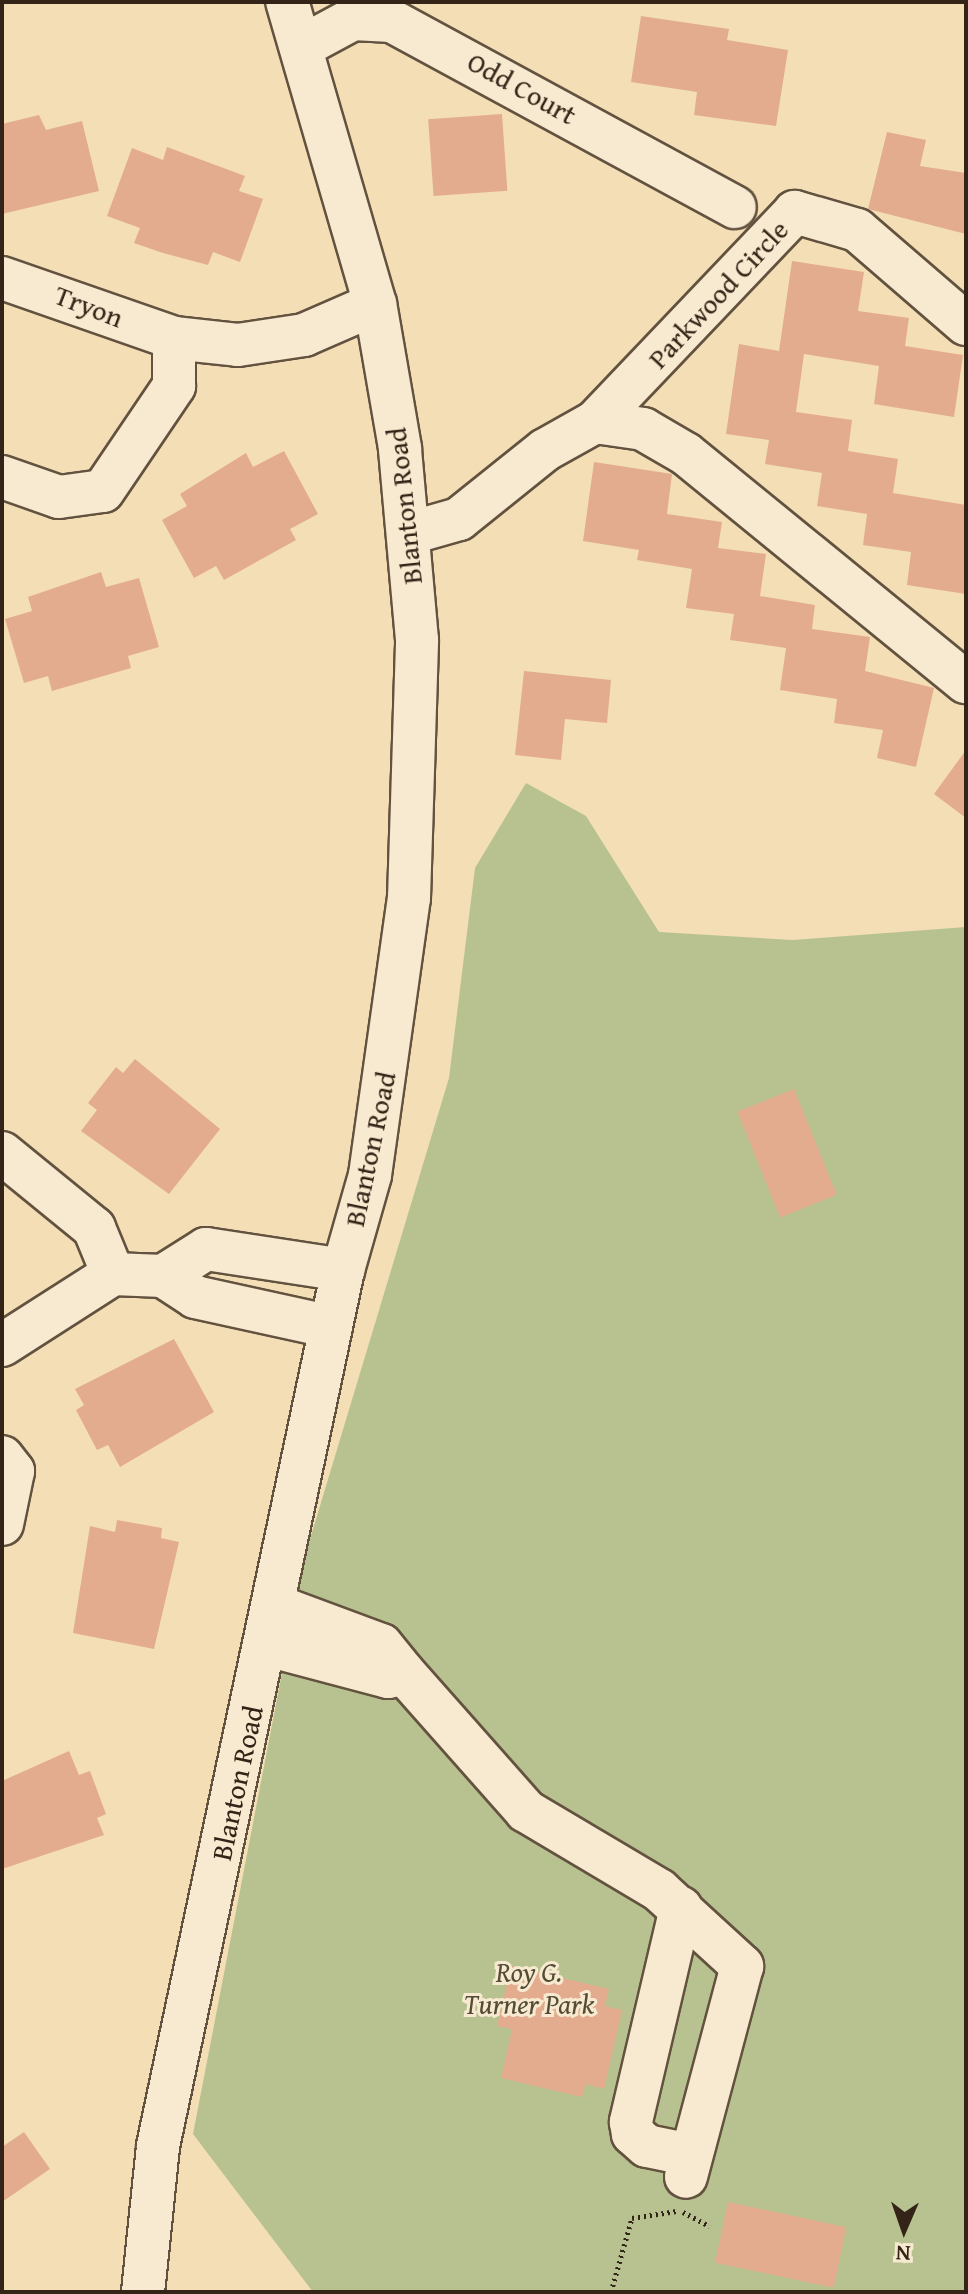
<!DOCTYPE html>
<html>
<head>
<meta charset="utf-8">
<style>
	body { margin:0 }
	#map { position:relative; width:968px; height:2294px; overflow:hidden; background:#f3deb6; font-family:"Gentium Book Plus",serif }
	div>[style] { position:absolute }
	[style*='--x'] { left:calc(var(--x)*1px); top:calc(var(--y)*1px); width:calc(var(--w)*1px); rotate:calc(var(--a)*1deg) }
	.green>* { inset:0; background:#b8c290 }
	.building>* { inset:0; background:#e4ac8e; transform-origin:0 0 }
	.path>* { height:5px; margin-top:-2.5px; transform-origin:0; background:repeating-linear-gradient(90deg,#332417 0 2px,transparent 0 6px) }
	.roads { filter:drop-shadow(2px 0 #63523f) drop-shadow(-2px 0 #63523f) drop-shadow(0 2px #63523f) drop-shadow(0 -2px #63523f) }
	.minor>* { height:42px; margin:-21px; padding:0 21px; transform-origin:21px; border-radius:21px; background:#f7ead0 }
	span { translate:-50% -50%; white-space:nowrap; text-align:center; line-height:1.15; -webkit-text-stroke:6px #f7ead0; paint-order:stroke }
	.street-label { font-size:28px; color:#332417 }
	.park-label { font-size:28px; color:#544c35; font-style:italic }
	.frame { position:absolute; inset:0; border:4px solid #332417; pointer-events:none }
	.north { position:absolute; left:864px; top:2190px; width:80px; height:80px; -webkit-text-stroke:6px #f7ead0; paint-order:stroke; rotate:182deg; font-size:22px; font-weight:700; line-height:32px; text-align:center; color:#332417 }
	.north::after { content:''; display:block; margin:auto; width:28px; height:36px; background:#332417; clip-path:polygon(50% 0,100% 100%,50% 72%,0 100%) }
</style>
</head>
<body>
<div id="map">
	<div class="green">
		<i style="clip-path:polygon(526px 783px,586px 816px,659px 932px,793px 940px,966px 927px,966px 2292px,313px 2292px,193px 2134px,304px 1559px,449px 1078px,475px 868px)"></i>
	</div>
	<div class="building">
		<i style="clip-path:polygon(641px 16px,729px 29px,727px 40px,788px 50px,776px 126px,694px 115px,697px 92px,631px 82px)"></i>
		<i style="left:502px;top:114px;width:77px;height:74px;rotate:86deg"></i>
		<i style="clip-path:polygon(39px 115px,46px 130px,82px 121px,99px 191px,2px 214px,2px 124px)"></i>
		<i style="clip-path:polygon(887px 132px,926px 140px,920px 166px,966px 173px,966px 234px,868px 209px)"></i>
		<i style="clip-path:polygon(167px 147px,245px 176px,239px 191px,263px 199px,240px 262px,213px 252px,208px 265px,163px 253px,134px 243px,140px 228px,107px 216px,132px 148px,163px 160px)"></i>
		<i style="clip-path:polygon(792px 261px,864px 272px,858px 311px,909px 318px,905px 346px,963px 355px,954px 417px,874px 404px,879px 366px,804px 354px,796px 412px,852px 420px,848px 451px,898px 459px,893px 493px,966px 505px,966px 594px,907px 585px,911px 552px,863px 545px,867px 514px,817px 506px,822px 473px,765px 464px,769px 440px,726px 434px,739px 344px,779px 351px)"></i>
		<i style="clip-path:polygon(284px 451px,318px 514px,290px 529px,296px 540px,224px 580px,216px 566px,194px 578px,162px 520px,187px 506px,180px 494px,246px 453px,253px 467px)"></i>
		<i style="clip-path:polygon(594px 462px,672px 474px,667px 514px,722px 522px,718px 548px,766px 554px,760px 596px,815px 605px,812px 629px,870px 637px,865px 671px,934px 688px,916px 767px,877px 758px,883px 730px,834px 723px,837px 699px,780px 690px,786px 648px,730px 640px,734px 614px,686px 608px,692px 569px,637px 560px,639px 550px,583px 541px)"></i>
		<i style="clip-path:polygon(101px 572px,106px 587px,139px 578px,159px 647px,128px 656px,131px 668px,52px 691px,48px 676px,24px 683px,5px 619px,32px 611px,28px 597px)"></i>
		<i style="clip-path:polygon(524px 671px,611px 680px,607px 723px,565px 719px,561px 760px,515px 755px)"></i>
		<i style="clip-path:polygon(966px 750px,966px 818px,934px 794px)"></i>
		<i style="clip-path:polygon(135px 1059px,220px 1129px,169px 1194px,81px 1131px,97px 1110px,88px 1103px,116px 1067px,123px 1073px)"></i>
		<i style="left:794px;top:1089px;width:114px;height:61px;rotate:68deg"></i>
		<i style="clip-path:polygon(174px 1339px,214px 1412px,120px 1467px,108px 1445px,97px 1450px,76px 1410px,84px 1405px,75px 1389px)"></i>
		<i style="clip-path:polygon(117px 1520px,162px 1528px,161px 1538px,179px 1542px,154px 1649px,73px 1633px,90px 1526px,115px 1532px)"></i>
		<i style="clip-path:polygon(69px 1751px,79px 1775px,90px 1771px,106px 1814px,97px 1818px,104px 1835px,2px 1869px,2px 1781px)"></i>
		<i style="clip-path:polygon(511px 1966px,609px 1989px,605px 2006px,622px 2010px,604px 2089px,586px 2084px,582px 2097px,501px 2078px,512px 2029px,497px 2026px)"></i>
		<i style="clip-path:polygon(24px 2132px,50px 2169px,2px 2202px,2px 2147px)"></i>
		<i style="left:728px;top:2202px;width:121px;height:62px;rotate:12deg"></i>
	</div>
	<div class="path">
		<i style="--x:683;--y:2212;--w:30;--a:28"></i>
		<i style="--x:611;--y:2292;--w:77;--a:-74.2"></i>
		<i style="--x:632;--y:2218;--w:45;--a:-9"></i>
	</div>
	<div class="roads">
		<div class="minor">
			<i style="--x:301;--y:47;--w:59;--a:-28.3"></i>
			<i style="--x:353;--y:19;--w:39;--a:3"></i>
			<i style="--x:392;--y:21;--w:390;--a:28.5"></i>
			<i style="--x:2;--y:278;--w:182;--a:19.2"></i>
			<i style="--x:174;--y:338;--w:64;--a:6.2"></i>
			<i style="--x:238;--y:345;--w:67;--a:-8.6"></i>
			<i style="--x:304;--y:335;--w:77;--a:-23.6"></i>
			<i style="--x:966;--y:324;--w:144;--a:-139.2"></i>
			<i style="--x:857;--y:230;--w:65;--a:-163.8"></i>
			<i style="--x:795;--y:212;--w:290;--a:133.6"></i>
			<i style="--x:595;--y:422;--w:49;--a:8.3"></i>
			<i style="--x:643;--y:429;--w:50;--a:30.2"></i>
			<i style="--x:686;--y:454;--w:361;--a:39.2"></i>
			<i style="--x:2;--y:477;--w:60;--a:19.3"></i>
			<i style="--x:59;--y:497;--w:44;--a:-7.8"></i>
			<i style="--x:103;--y:491;--w:127;--a:-55.9"></i>
			<i style="--x:174;--y:386;--w:48;--a:-90"></i>
			<i style="--x:410;--y:533;--w:51;--a:-15.9"></i>
			<i style="--x:459;--y:519;--w:110;--a:-38.7"></i>
			<i style="--x:545;--y:450;--w:57;--a:-29.2"></i>
			<i style="--x:2;--y:1153;--w:119;--a:39.2"></i>
			<i style="--x:94;--y:1228;--w:50;--a:67.6"></i>
			<i style="--x:163;--y:1276;--w:51;--a:-32.1"></i>
			<i style="--x:206;--y:1249;--w:139;--a:8.7"></i>
			<i style="--x:2;--y:1345;--w:132;--a:-32.6"></i>
			<i style="--x:113;--y:1274;--w:50;--a:2.3"></i>
			<i style="--x:163;--y:1276;--w:38;--a:33"></i>
			<i style="--x:195;--y:1297;--w:139;--a:12.4"></i>
			<i style="--x:2;--y:1457;--w:18;--a:52"></i>
			<i style="--x:13;--y:1471;--w:54;--a:101.7"></i>
			<i style="--x:267;--y:1645;--w:125;--a:14.8"></i>
			<i style="--x:388;--y:1677;--w:16;--a:-14"></i>
			<i style="--x:404;--y:1673;--w:36;--a:-129"></i>
			<i style="--x:381;--y:1645;--w:112;--a:-159.6"></i>
			<i style="--x:404;--y:1673;--w:184;--a:48.5"></i>
			<i style="--x:526;--y:1811;--w:155;--a:30.7"></i>
			<i style="--x:659;--y:1890;--w:113;--a:42.5"></i>
			<i style="--x:742;--y:1966;--w:218;--a:104.9"></i>
			<i style="--x:681;--y:1908;--w:220;--a:103.2"></i>
			<i style="--x:631;--y:2122;--w:12;--a:81"></i>
			<i style="--x:633;--y:2134;--w:18;--a:41"></i>
			<i style="--x:647;--y:2146;--w:45;--a:11.6"></i>
			<i style="--x:143;--y:2292;--w:147;--a:-84.1"></i>
			<i style="--x:158;--y:2146;--w:895;--a:-78.08"></i>
			<i style="--x:343;--y:1270;--w:99;--a:-74.1"></i>
			<i style="--x:370;--y:1175;--w:280;--a:-82"></i>
			<i style="--x:409;--y:898;--w:258;--a:-88.2"></i>
			<i style="--x:417;--y:640;--w:193;--a:-95.1"></i>
			<i style="--x:400;--y:448;--w:146;--a:-99.8"></i>
			<i style="--x:375;--y:304;--w:315;--a:-106.2"></i>
		</div>
	</div>
	<div class="street-label">
		<span style="left:522px;top:88px;rotate:29deg">Odd Court</span>
		<span style="left:718px;top:294px;rotate:-47deg">Parkwood Circle</span>
		<span style="left:89px;top:306px;rotate:21deg">Tryon</span>
		<span style="left:404px;top:506px;rotate:-96deg">Blanton Road</span>
		<span style="left:370px;top:1149px;rotate:-78deg">Blanton Road</span>
		<span style="left:237px;top:1783px;rotate:-78deg">Blanton Road</span>
	</div>
	<div class="park-label">
		<span style="left:529px;top:1988px">Roy G.<br>Turner Park</span>
	</div>
	<div class="frame"></div>
	<div class="north">N</div>
</div>
</body>
</html>
